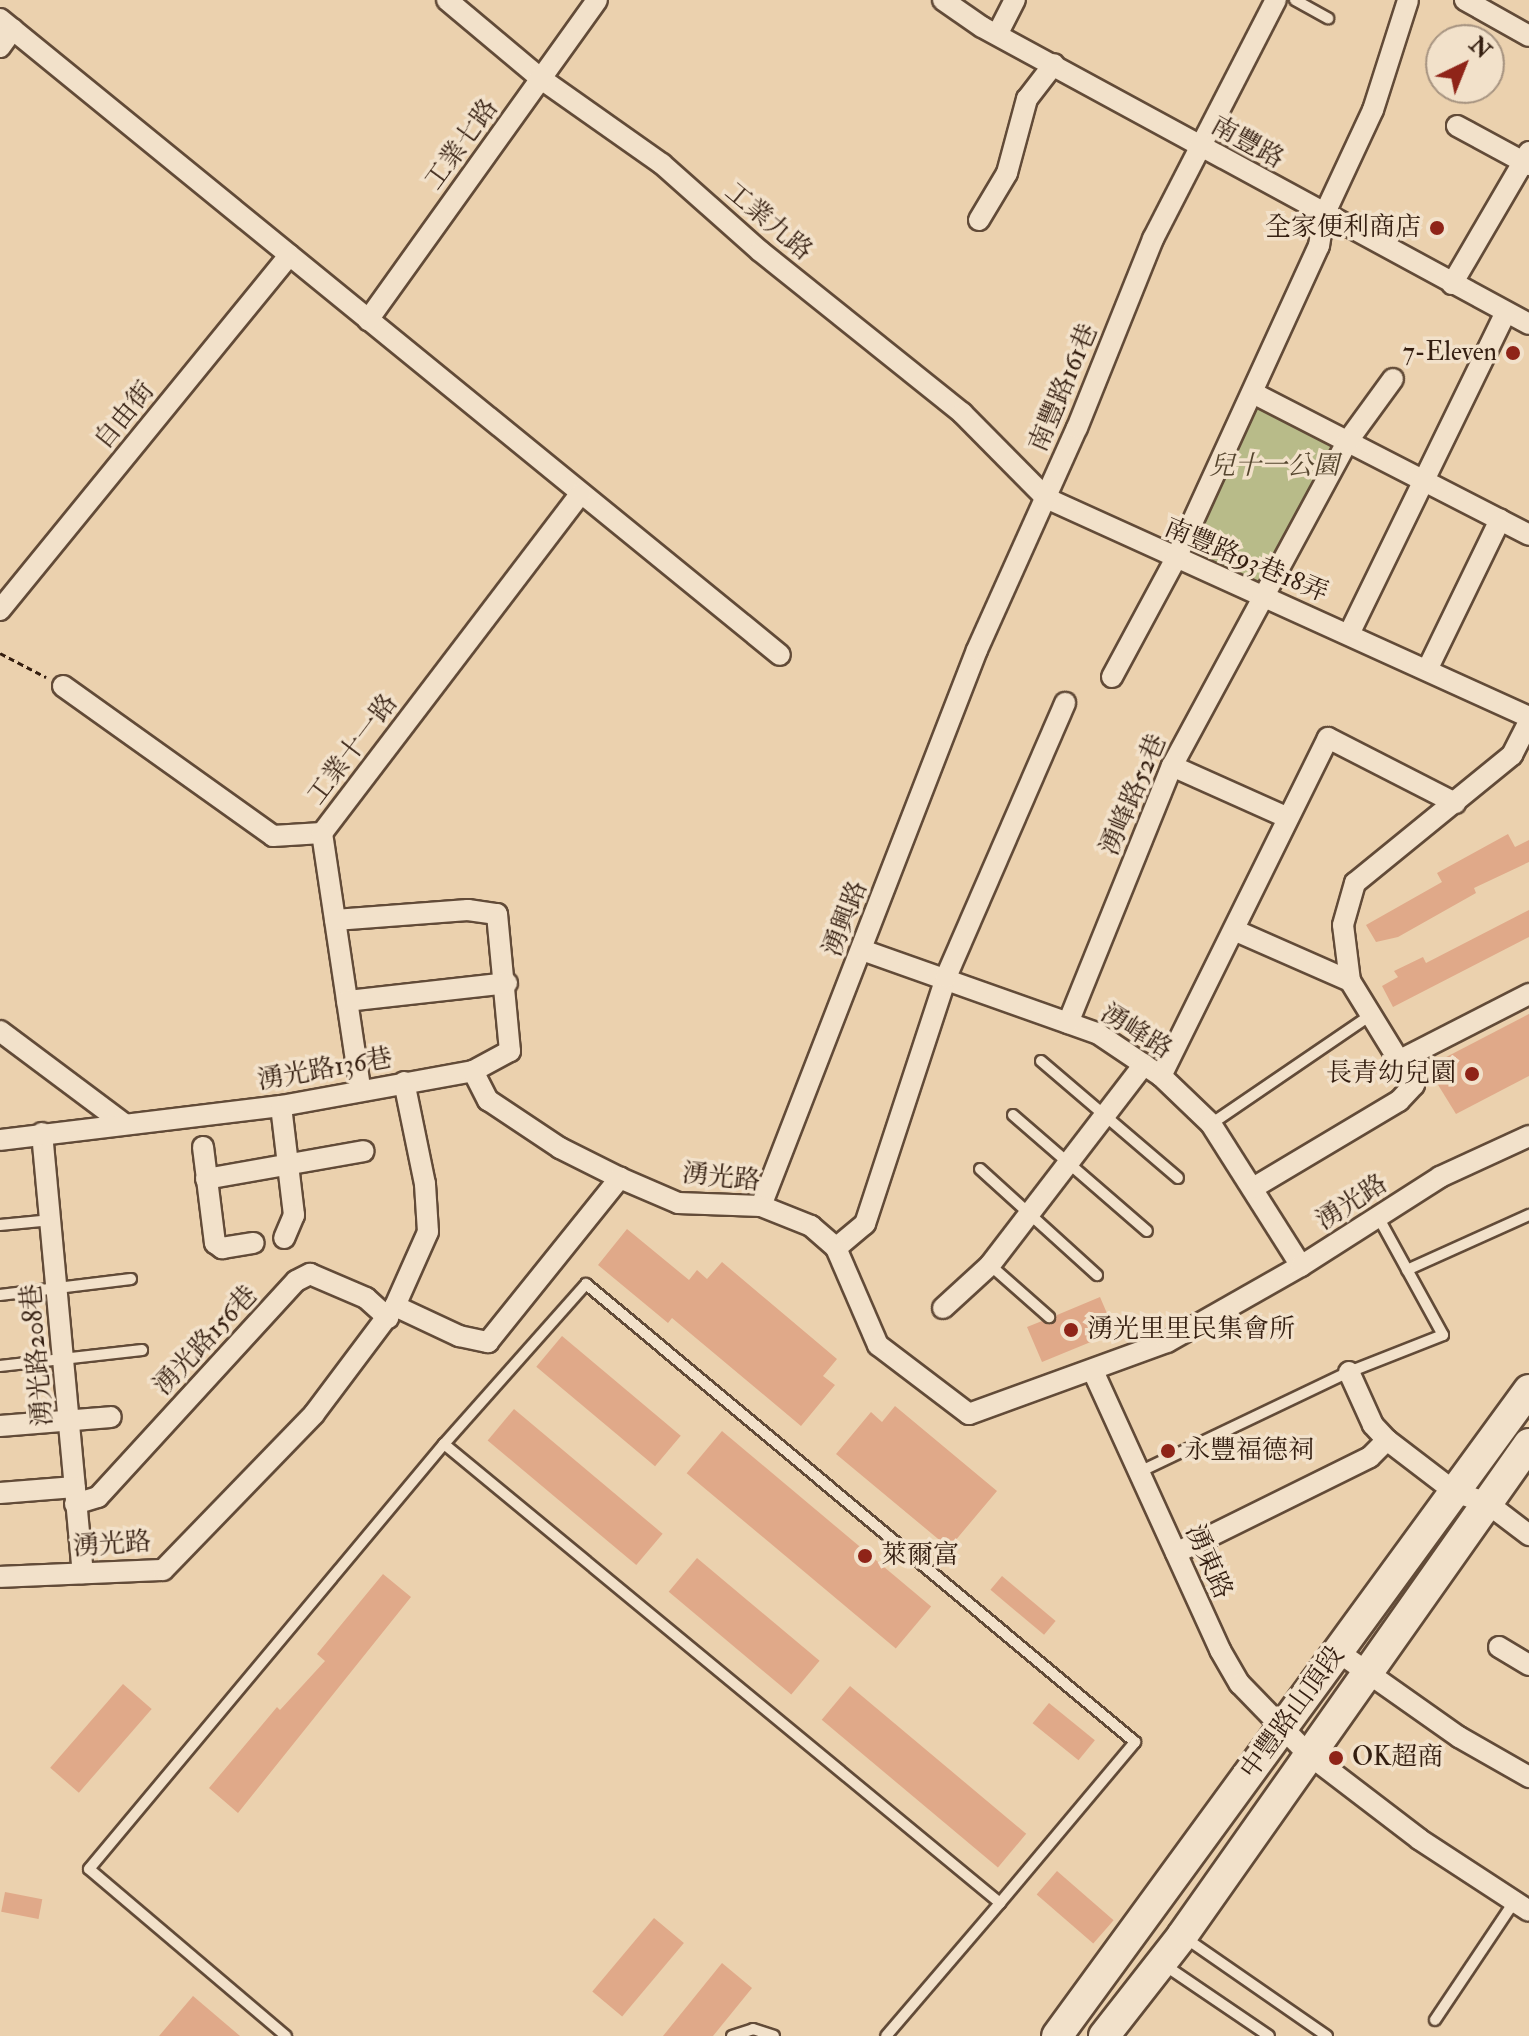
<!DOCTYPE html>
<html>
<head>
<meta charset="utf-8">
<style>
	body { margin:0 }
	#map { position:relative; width:1529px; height:2036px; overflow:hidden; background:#ebd1ae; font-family:"IM FELL Double Pica","Noto Serif TC",serif }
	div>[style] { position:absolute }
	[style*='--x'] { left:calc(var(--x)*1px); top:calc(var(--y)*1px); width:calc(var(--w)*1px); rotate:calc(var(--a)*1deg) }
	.green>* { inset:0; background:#b8bb89; transform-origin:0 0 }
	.building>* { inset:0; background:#e0a989; transform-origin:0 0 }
	.path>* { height:3px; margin-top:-1.5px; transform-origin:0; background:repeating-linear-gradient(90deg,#341e10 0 6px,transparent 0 10px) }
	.roads { filter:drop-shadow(2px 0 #624b38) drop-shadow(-2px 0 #624b38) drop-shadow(0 2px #624b38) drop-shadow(0 -2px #624b38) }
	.lane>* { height:10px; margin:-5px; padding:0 5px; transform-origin:5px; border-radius:5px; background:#f2e1ca }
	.street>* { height:20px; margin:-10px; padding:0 10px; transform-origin:10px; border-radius:10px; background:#f2e1ca }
	.secondary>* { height:30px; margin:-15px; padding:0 15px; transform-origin:15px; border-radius:15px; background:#f2e1ca }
	.dots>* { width:22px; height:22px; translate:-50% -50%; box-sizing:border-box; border:4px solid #f2e1ca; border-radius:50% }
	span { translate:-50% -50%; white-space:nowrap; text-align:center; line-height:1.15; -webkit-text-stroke:7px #f2e1ca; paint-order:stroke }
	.street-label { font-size:26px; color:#341e10 }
	.poi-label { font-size:26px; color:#341e10 }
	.right { translate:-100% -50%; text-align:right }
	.left { translate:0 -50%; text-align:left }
	.park-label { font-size:26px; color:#55452e; font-style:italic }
	.north { position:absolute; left:1425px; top:24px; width:80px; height:80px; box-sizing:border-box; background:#f2e1ca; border:2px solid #a69380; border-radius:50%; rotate:43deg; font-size:22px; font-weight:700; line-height:32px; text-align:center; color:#341e10 }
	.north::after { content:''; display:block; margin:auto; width:28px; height:36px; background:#8f2418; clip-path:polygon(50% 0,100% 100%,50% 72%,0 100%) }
</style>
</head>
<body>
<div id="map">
	<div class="green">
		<i style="left:1257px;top:407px;width:85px;height:163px;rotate:27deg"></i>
	</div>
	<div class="building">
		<i style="clip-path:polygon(1508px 834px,1515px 847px,1529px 840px,1529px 862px,1474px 888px,1476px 893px,1398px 937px,1376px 942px,1366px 925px,1442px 882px,1437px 873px)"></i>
		<i style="clip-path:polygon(1529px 910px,1529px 937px,1393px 1007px,1382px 986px,1398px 977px,1394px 971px,1423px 957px,1426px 963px)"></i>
		<i style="clip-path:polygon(1529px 1014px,1529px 1076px,1456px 1114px,1427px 1067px)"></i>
		<i style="clip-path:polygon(627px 1229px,689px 1280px,697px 1270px,707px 1279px,722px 1262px,837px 1359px,823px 1376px,835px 1385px,801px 1426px,672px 1318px,668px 1323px,598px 1265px)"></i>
		<i style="clip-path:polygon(1100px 1297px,1115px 1332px,1042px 1362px,1027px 1327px,1042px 1321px,1052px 1324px,1057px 1315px)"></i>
		<i style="left:562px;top:1336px;width:155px;height:40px;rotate:40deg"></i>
		<i style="clip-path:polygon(895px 1406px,997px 1491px,949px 1548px,836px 1454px,871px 1412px,882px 1422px)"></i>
		<i style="left:514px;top:1409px;width:194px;height:41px;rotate:40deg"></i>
		<i style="left:722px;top:1431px;width:273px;height:55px;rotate:40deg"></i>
		<i style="left:697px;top:1558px;width:160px;height:44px;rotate:40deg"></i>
		<i style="clip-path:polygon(383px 1574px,411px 1597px,238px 1813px,209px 1788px,277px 1707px,280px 1710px,325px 1661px,317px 1654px)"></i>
		<i style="left:1002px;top:1576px;width:70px;height:18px;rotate:40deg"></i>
		<i style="left:123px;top:1684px;width:38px;height:111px;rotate:41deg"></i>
		<i style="left:850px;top:1686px;width:230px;height:44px;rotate:40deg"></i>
		<i style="left:1049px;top:1703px;width:59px;height:26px;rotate:39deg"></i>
		<i style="left:1057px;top:1871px;width:75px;height:31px;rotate:41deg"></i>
		<i style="left:5px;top:1892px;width:38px;height:20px;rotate:11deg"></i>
		<i style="left:654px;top:1918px;width:39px;height:96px;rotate:40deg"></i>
		<i style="clip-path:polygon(722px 1963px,752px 1988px,713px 2036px,663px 2036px)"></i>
		<i style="clip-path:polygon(193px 1996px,240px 2036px,159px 2036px)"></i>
	</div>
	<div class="path">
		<i style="--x:0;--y:653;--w:52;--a:27.6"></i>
	</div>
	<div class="roads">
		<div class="lane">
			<i style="--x:1295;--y:0;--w:38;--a:29"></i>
			<i style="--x:1041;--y:1061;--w:180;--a:40.5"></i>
			<i style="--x:1013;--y:1115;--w:177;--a:40.9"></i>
			<i style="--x:1211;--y:1124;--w:194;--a:-34.3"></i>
			<i style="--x:980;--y:1169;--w:158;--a:42.2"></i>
			<i style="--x:0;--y:1225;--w:52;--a:-5.5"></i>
			<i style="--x:990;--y:1265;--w:79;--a:41.4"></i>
			<i style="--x:1407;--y:1270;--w:134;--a:-24.3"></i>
			<i style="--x:0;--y:1295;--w:132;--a:-7"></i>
			<i style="--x:0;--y:1366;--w:143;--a:-6.4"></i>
			<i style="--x:444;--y:1444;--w:214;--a:-48.4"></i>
			<i style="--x:586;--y:1284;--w:715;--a:39.84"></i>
			<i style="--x:1135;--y:1742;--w:210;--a:130"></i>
			<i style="--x:1139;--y:1472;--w:233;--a:-25.5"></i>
			<i style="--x:1349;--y:1372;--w:101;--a:-21.5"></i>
			<i style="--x:1443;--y:1335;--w:135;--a:-118.8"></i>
			<i style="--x:1184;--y:1937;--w:174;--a:34.7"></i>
			<i style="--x:1163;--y:1964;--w:128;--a:34.2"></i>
			<i style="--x:1435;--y:2020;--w:142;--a:-56.2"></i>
			<i style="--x:286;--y:2036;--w:258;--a:-139.7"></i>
			<i style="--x:89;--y:1869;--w:554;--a:-50.13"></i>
			<i style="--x:444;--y:1444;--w:721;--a:39.54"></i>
			<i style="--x:1000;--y:1903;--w:175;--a:130.6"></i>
			<i style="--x:732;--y:2036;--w:22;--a:-18"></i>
			<i style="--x:753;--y:2029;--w:22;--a:18"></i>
		</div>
		<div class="street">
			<i style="--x:447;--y:0;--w:121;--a:40"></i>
			<i style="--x:540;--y:78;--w:149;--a:35.2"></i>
			<i style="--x:662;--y:164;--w:131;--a:41.6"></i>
			<i style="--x:760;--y:251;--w:259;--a:38.7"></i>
			<i style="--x:962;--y:413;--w:120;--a:45.3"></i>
			<i style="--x:1046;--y:498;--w:530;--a:24.39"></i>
			<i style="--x:943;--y:0;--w:47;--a:34.7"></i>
			<i style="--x:982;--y:27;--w:622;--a:28.5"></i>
			<i style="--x:1465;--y:0;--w:73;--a:29.4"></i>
			<i style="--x:0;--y:19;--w:1006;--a:39.19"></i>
			<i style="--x:998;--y:33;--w:37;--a:-63"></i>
			<i style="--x:0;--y:47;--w:22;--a:-54"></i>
			<i style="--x:1457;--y:126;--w:82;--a:28.4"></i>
			<i style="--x:979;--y:220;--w:55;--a:-59.2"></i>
			<i style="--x:1007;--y:173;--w:77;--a:-74.9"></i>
			<i style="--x:1027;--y:99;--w:44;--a:-52.4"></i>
			<i style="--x:1452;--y:284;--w:153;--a:-59.7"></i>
			<i style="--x:368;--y:320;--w:393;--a:-54.4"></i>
			<i style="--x:1253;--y:393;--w:310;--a:27.2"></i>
			<i style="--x:0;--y:610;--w:458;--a:-50.8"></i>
			<i style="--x:1349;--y:634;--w:358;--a:-64"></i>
			<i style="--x:1428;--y:668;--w:165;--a:-64.1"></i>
			<i style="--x:1112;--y:677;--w:133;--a:-61.7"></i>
			<i style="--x:1175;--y:560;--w:345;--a:-65.4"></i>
			<i style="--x:1319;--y:246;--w:31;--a:-81"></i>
			<i style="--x:1324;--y:215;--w:116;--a:-65"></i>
			<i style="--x:1373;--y:110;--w:115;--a:-72.3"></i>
			<i style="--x:63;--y:686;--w:258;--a:35.5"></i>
			<i style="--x:273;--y:836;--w:49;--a:-3.5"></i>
			<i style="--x:322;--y:833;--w:427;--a:-52.7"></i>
			<i style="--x:1172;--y:766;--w:125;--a:24.1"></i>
			<i style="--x:322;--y:833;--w:258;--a:81.5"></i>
			<i style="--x:335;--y:920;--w:133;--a:-4.3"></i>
			<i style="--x:468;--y:910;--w:29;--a:8"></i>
			<i style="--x:497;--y:914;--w:138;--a:84.6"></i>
			<i style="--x:510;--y:1051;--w:42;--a:151.6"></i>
			<i style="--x:1234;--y:930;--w:127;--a:23.7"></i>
			<i style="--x:862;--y:950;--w:249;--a:19.5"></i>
			<i style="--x:1097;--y:1033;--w:77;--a:33.9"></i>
			<i style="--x:1161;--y:1076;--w:69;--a:43.8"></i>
			<i style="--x:1211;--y:1124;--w:168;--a:57.6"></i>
			<i style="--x:347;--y:1001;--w:161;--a:-6.4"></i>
			<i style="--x:1068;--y:1023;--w:277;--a:-68"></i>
			<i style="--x:1172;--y:766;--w:368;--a:-61.6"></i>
			<i style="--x:1347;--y:442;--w:78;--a:-53.9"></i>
			<i style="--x:0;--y:1031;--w:154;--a:36.8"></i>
			<i style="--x:1402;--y:1059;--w:143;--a:-27.1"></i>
			<i style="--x:1161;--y:1076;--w:377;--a:-63.7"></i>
			<i style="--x:1328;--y:738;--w:143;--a:27.1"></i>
			<i style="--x:281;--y:1106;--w:110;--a:83.2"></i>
			<i style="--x:294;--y:1215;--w:25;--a:113"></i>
			<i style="--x:42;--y:1133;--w:442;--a:84.7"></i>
			<i style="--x:0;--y:1140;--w:283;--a:-6.9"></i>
			<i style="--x:281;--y:1106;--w:195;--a:-10.3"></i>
			<i style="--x:473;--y:1071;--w:33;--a:63"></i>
			<i style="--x:488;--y:1100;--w:87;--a:33.7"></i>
			<i style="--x:560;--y:1148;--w:67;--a:26.6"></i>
			<i style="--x:203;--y:1147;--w:97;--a:82.9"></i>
			<i style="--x:215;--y:1243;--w:9;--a:36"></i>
			<i style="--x:222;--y:1248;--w:32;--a:-9"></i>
			<i style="--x:206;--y:1179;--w:160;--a:-10"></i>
			<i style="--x:1253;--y:1188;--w:170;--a:-30.8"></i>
			<i style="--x:1399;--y:1101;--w:22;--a:-47"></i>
			<i style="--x:1414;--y:1085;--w:122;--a:-121.6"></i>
			<i style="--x:1350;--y:981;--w:56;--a:-97.1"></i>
			<i style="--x:1343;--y:925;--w:44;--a:-74.1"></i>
			<i style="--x:1355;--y:883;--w:203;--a:-39.2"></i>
			<i style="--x:1512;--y:755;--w:37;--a:-63"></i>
			<i style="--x:761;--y:1206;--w:596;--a:-68.77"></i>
			<i style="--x:977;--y:650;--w:243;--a:-65.8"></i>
			<i style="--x:1077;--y:428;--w:204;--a:-68.1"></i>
			<i style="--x:1153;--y:239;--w:269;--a:-62.8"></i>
			<i style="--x:836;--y:1248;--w:38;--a:-40"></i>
			<i style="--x:865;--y:1224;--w:260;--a:-71.8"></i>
			<i style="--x:946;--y:977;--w:299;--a:-66.5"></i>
			<i style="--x:395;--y:1306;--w:81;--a:-66"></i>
			<i style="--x:428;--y:1232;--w:48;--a:-93.6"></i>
			<i style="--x:425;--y:1184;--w:104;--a:-101.6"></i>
			<i style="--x:943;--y:1308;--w:64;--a:-42.5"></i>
			<i style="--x:990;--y:1265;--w:253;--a:-52.5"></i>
			<i style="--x:1093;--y:1371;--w:307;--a:65.5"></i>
			<i style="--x:1220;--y:1650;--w:39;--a:60"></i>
			<i style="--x:1240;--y:1684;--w:98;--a:45.8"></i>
			<i style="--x:1308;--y:1754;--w:140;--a:37.4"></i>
			<i style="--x:1419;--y:1839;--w:131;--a:33.2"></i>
			<i style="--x:1349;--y:1372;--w:58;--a:65.6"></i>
			<i style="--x:1373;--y:1425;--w:21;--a:47"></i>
			<i style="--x:1387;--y:1440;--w:86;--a:37.4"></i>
			<i style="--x:1455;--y:1492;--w:34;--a:19"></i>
			<i style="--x:1487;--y:1503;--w:53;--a:37.3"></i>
			<i style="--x:0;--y:1426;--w:111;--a:-4.6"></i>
			<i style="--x:0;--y:1493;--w:75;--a:-4.6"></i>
			<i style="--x:75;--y:1504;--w:24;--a:-17"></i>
			<i style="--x:98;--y:1497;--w:293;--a:-47.5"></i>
			<i style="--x:296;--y:1281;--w:16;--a:-27"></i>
			<i style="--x:310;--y:1274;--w:61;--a:23.2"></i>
			<i style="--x:366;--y:1298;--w:30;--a:42"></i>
			<i style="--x:1176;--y:1553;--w:216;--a:-26.3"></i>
			<i style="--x:1370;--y:1457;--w:24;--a:-45"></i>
			<i style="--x:0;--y:1577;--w:163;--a:-2.5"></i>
			<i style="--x:163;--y:1570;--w:217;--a:-45.9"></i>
			<i style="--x:314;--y:1414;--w:135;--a:-53.1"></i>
			<i style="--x:395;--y:1306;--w:71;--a:25.1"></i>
			<i style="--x:459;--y:1336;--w:30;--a:12"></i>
			<i style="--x:488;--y:1342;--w:211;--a:-51.2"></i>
			<i style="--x:620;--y:1178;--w:63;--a:23.3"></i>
			<i style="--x:678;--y:1203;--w:83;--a:2.1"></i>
			<i style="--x:761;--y:1206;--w:54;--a:21.8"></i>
			<i style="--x:811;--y:1226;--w:33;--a:41"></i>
			<i style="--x:836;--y:1248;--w:106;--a:66.6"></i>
			<i style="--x:878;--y:1345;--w:114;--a:37.2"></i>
			<i style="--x:969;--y:1414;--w:211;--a:-20"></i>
			<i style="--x:1167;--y:1342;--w:154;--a:-29.6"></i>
			<i style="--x:1301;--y:1266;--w:165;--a:-32.6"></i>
			<i style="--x:1440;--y:1177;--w:98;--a:-24.7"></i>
			<i style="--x:1499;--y:1647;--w:35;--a:31"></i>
			<i style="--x:1337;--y:1651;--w:149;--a:35.2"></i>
			<i style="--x:1459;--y:1737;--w:81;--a:29.7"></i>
		</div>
		<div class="secondary">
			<i style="--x:1057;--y:2036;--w:800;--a:-53.85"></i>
			<i style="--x:1104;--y:2036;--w:127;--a:-52"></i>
			<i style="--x:1182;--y:1936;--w:602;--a:-54.81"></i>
		</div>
	</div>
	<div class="dots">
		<i style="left:1437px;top:228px;background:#8f2418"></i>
		<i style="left:1513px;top:353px;background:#8f2418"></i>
		<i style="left:1472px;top:1074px;background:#8f2418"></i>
		<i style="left:1071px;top:1330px;background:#8f2418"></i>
		<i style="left:1168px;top:1451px;background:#8f2418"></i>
		<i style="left:865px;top:1556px;background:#8f2418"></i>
		<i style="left:1336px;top:1758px;background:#8f2418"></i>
	</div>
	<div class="street-label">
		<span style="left:1247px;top:143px;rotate:29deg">南豐路</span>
		<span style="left:462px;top:145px;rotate:-54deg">工業七路</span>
		<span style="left:768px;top:222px;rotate:40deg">工業九路</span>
		<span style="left:1064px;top:388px;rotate:-67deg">南豐路161巷</span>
		<span style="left:125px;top:416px;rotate:-51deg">自由街</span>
		<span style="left:1246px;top:561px;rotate:23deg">南豐路93巷18弄</span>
		<span style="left:353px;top:750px;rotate:-53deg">工業十一路</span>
		<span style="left:1134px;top:795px;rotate:-67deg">湧峰路52巷</span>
		<span style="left:846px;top:919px;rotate:-69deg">湧興路</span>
		<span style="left:1136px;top:1032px;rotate:32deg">湧峰路</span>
		<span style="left:325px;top:1070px;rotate:-10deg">湧光路136巷</span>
		<span style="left:721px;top:1178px;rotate:6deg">湧光路</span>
		<span style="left:1352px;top:1203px;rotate:-33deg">湧光路</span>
		<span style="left:206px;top:1341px;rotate:-47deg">湧光路156巷</span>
		<span style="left:38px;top:1355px;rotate:-95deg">湧光路208巷</span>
		<span style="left:112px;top:1545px;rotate:-4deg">湧光路</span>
		<span style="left:1208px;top:1562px;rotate:66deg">湧東路</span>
		<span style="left:1293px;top:1713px;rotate:-54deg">中豐路山頂段</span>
	</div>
	<div class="poi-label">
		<span class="right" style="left:1421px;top:228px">全家便利商店</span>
		<span class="right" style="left:1497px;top:353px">7-Eleven</span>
		<span class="right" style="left:1456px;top:1074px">長青幼兒園</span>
		<span class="left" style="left:1087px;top:1330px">湧光里里民集會所</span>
		<span class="left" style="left:1184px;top:1451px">永豐福德祠</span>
		<span class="left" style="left:881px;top:1556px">萊爾富</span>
		<span class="left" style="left:1352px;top:1758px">OK超商</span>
	</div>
	<div class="park-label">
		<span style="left:1274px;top:467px">兒十一公園</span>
	</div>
	<div class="north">N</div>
</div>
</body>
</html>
